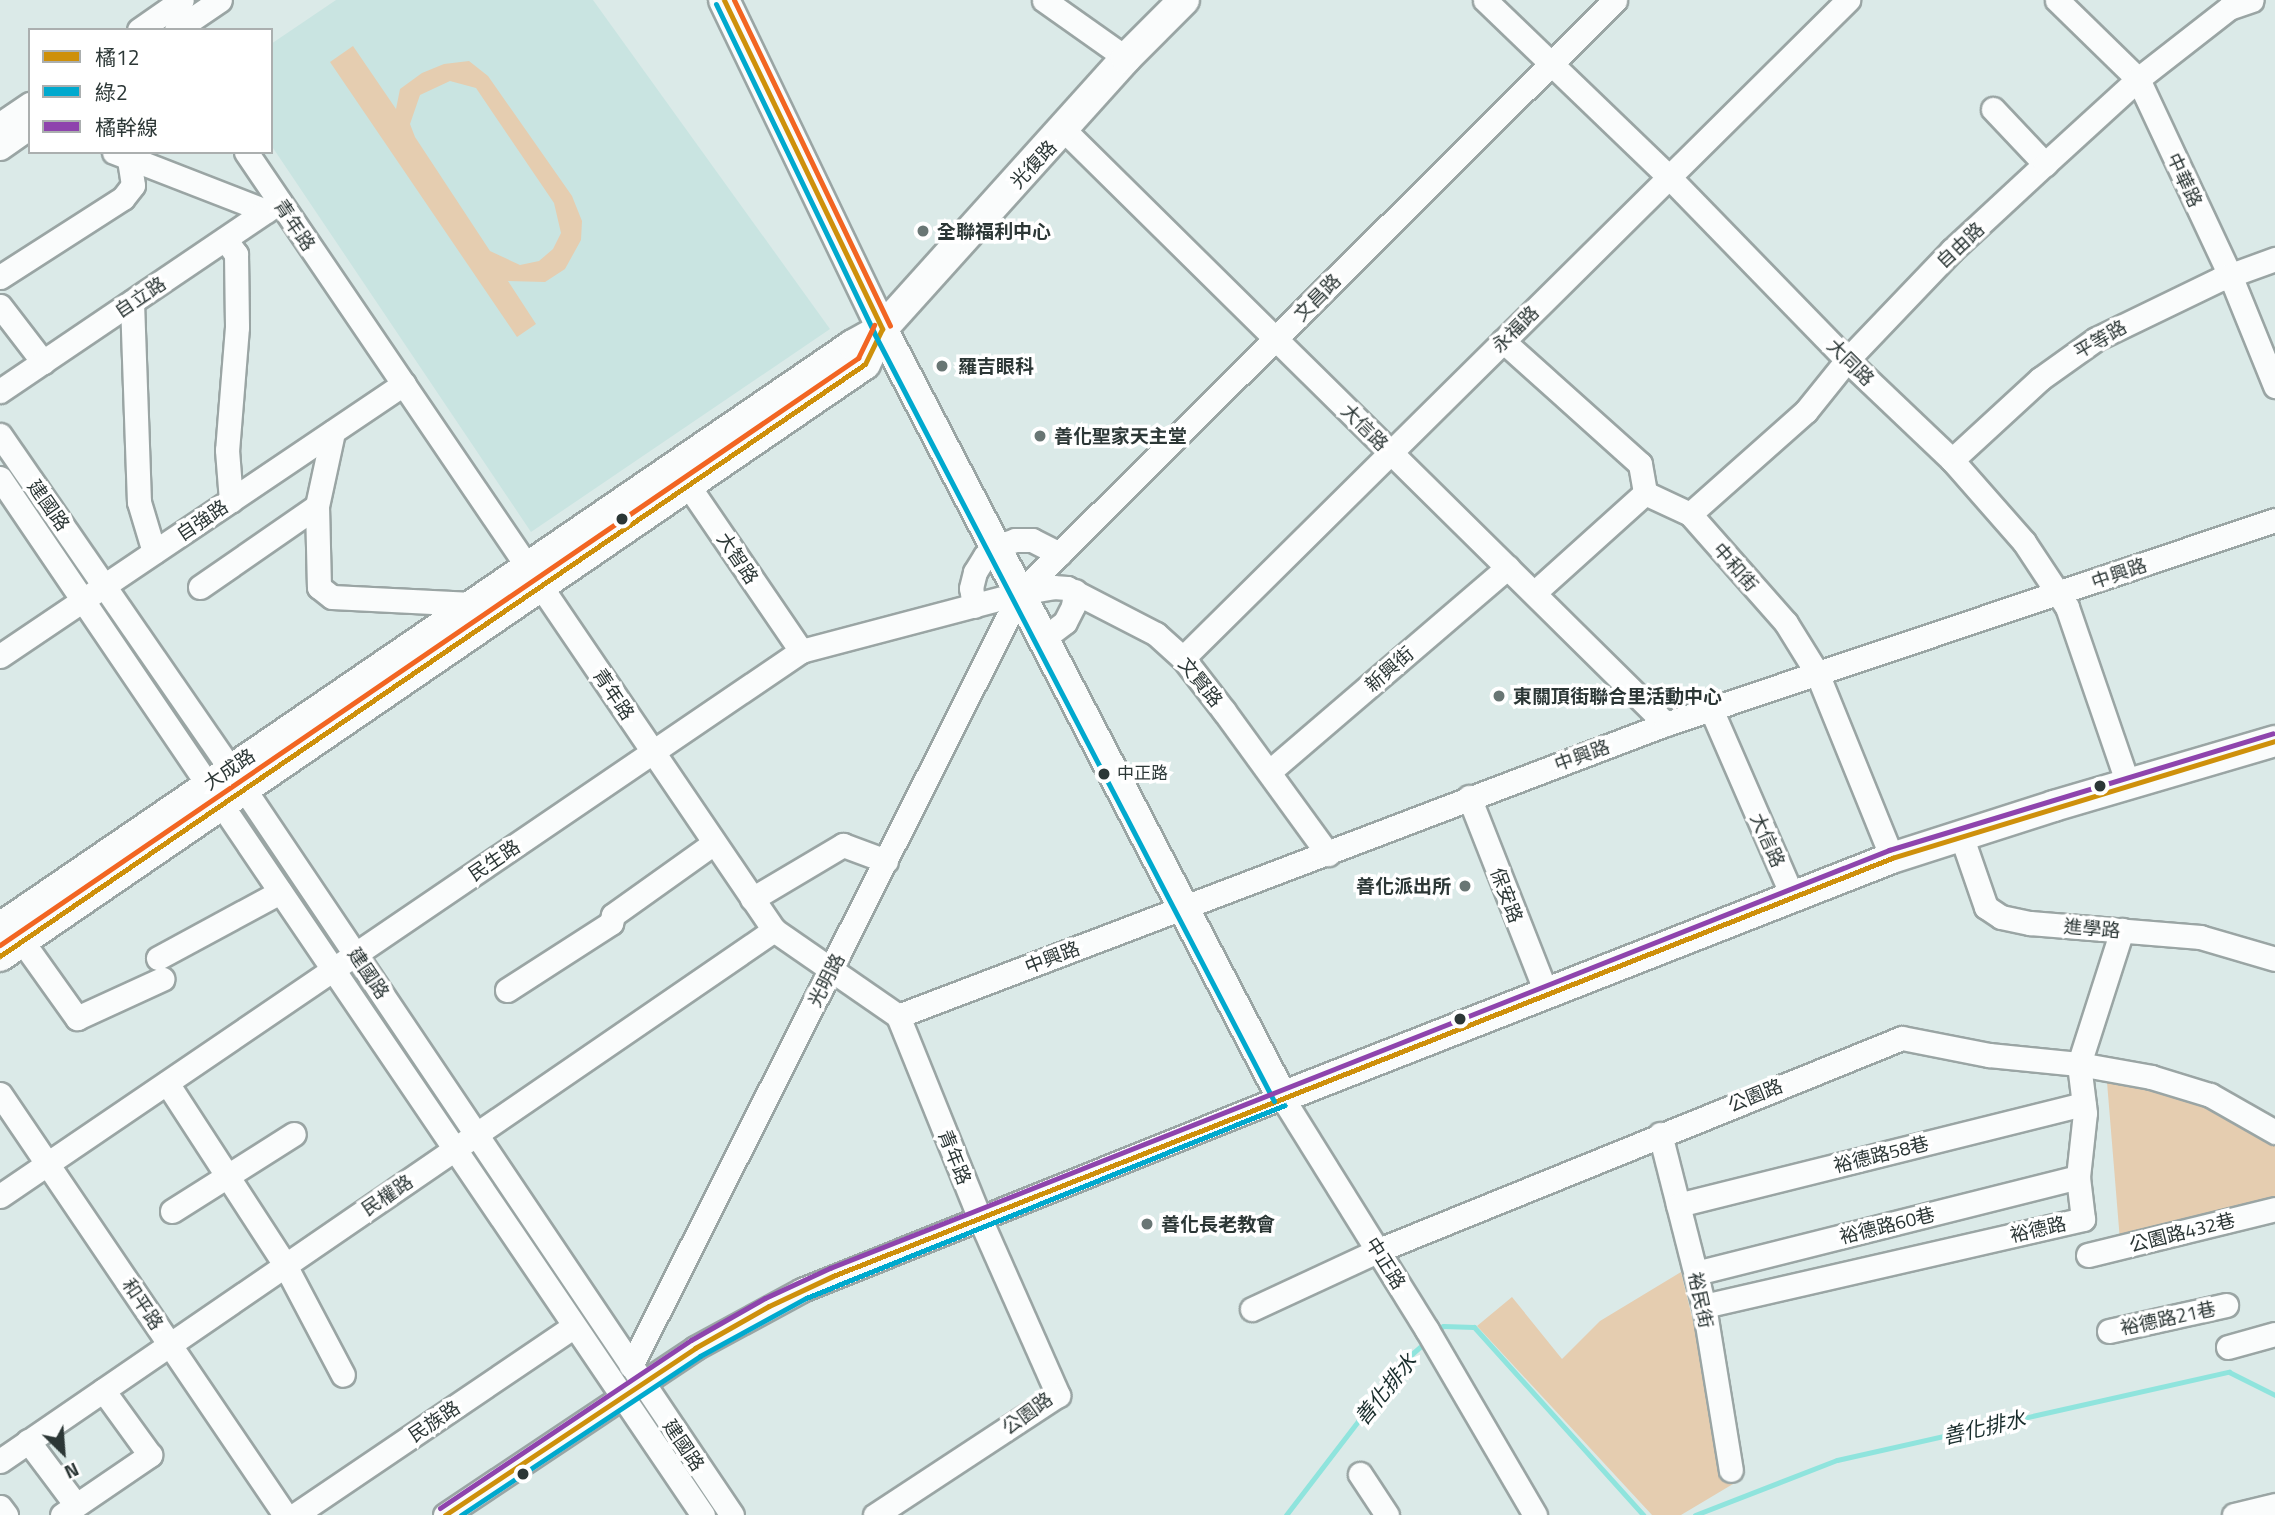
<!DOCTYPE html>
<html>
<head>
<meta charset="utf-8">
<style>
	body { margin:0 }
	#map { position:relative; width:2275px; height:1515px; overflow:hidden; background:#dbeae8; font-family:"Titillium Web","Noto Sans TC",sans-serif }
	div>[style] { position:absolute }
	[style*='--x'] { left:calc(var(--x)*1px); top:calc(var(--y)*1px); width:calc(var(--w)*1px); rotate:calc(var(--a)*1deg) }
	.built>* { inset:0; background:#c9e4e1 }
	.green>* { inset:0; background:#e5cdb0 }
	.stream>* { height:5px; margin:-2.5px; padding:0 2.5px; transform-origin:2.5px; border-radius:2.5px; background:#8fe4dd }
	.roads { filter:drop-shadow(2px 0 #9aa5a4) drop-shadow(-2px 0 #9aa5a4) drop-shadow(0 2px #9aa5a4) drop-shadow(0 -2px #9aa5a4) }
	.minor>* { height:23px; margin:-11.5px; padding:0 11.5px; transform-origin:11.5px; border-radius:11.5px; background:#fafcfc }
	.major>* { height:30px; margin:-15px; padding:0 15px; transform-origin:15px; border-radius:15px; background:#fafcfc }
	.bus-1>* { height:5px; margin:-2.5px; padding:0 2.5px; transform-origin:2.5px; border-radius:2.5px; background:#ce900b }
	.bus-2>* { height:5px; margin:-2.5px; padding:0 2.5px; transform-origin:2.5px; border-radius:2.5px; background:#00a9ce }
	.bus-3>* { height:5px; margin:-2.5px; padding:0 2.5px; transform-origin:2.5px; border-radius:2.5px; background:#8e44ad }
	.bus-4>* { height:5px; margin:-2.5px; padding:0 2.5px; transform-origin:2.5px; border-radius:2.5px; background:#f26522 }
	.dots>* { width:19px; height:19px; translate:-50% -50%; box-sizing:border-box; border:4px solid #fff; border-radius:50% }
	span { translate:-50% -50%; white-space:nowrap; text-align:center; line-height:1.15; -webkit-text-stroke:7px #fff; paint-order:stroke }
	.bus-label { font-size:17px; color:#2c3736 }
	.left { translate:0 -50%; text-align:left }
	.street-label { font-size:19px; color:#2c3736 }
	.poi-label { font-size:19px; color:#2c3736; font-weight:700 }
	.right { translate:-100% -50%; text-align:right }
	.water-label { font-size:21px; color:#192d2c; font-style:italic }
	.legend { position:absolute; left:28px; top:28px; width:245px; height:126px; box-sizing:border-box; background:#fff; border:2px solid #abafaf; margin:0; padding:9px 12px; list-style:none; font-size:21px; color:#2c3736 }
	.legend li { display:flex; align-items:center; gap:14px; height:35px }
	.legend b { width:35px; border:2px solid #abafaf }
	.north { position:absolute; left:28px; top:1417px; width:70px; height:70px; -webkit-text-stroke:5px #fff; paint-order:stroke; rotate:155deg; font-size:19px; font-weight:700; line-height:28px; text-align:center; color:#2c3736 }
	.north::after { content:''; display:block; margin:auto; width:24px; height:32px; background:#2c3736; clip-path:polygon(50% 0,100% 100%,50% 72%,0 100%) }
</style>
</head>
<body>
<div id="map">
	<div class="built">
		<i style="clip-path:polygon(336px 0,593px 0,830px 329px,531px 532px,271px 145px,271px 44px)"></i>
	</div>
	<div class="green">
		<i style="clip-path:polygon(evenodd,353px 46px,396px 109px,400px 89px,422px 73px,444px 64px,469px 61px,488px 76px,572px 196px,582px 221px,581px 240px,565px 269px,545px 282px,508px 281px,536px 324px,517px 337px,330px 62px,353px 46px,450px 81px,476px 88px,554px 203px,561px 233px,553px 249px,539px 261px,520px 265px,490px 251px,415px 137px,410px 124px,420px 95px,450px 81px)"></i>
		<i style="clip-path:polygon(2107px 1082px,2141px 1083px,2190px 1096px,2275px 1142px,2275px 1210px,2121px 1253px)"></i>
		<i style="clip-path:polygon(1681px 1272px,1733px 1484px,1681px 1515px,1652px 1515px,1477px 1326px,1512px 1297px,1562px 1359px,1600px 1321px)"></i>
	</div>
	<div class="stream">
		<i style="--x:1437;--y:1332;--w:8;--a:-45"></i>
		<i style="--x:1443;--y:1326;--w:31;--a:2"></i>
		<i style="--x:1474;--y:1327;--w:253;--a:48"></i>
		<i style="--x:1286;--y:1515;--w:195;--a:-52.5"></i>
		<i style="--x:1405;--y:1360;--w:29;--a:-41"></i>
		<i style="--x:1695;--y:1515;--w:152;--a:-21.2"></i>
		<i style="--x:1837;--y:1460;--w:402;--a:-12.7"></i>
		<i style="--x:2229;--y:1372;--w:51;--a:26.6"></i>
	</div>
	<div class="roads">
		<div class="minor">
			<i style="--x:1044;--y:0;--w:100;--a:35.3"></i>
			<i style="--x:1485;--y:0;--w:255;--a:43.9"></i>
			<i style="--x:1669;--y:177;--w:255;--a:45.8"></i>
			<i style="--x:1847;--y:360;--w:145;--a:43.6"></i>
			<i style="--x:1952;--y:460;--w:109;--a:48.7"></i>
			<i style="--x:2024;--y:542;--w:78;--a:56.5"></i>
			<i style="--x:2067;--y:607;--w:187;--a:71"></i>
			<i style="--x:2057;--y:0;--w:113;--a:44.3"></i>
			<i style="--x:2138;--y:79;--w:217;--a:64.9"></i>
			<i style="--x:2230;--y:275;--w:120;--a:67.9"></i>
			<i style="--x:139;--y:30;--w:52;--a:-34.9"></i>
			<i style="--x:176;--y:30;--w:53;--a:-34.3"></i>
			<i style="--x:1993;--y:109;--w:76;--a:46.6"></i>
			<i style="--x:0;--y:124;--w:36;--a:-34"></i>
			<i style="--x:1064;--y:130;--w:846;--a:44.62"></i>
			<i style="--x:0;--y:148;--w:37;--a:-35"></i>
			<i style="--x:114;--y:152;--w:163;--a:21.2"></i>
			<i style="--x:246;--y:152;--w:940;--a:55.84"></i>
			<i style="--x:774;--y:930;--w:151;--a:34.7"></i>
			<i style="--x:898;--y:1016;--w:219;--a:68"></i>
			<i style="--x:980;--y:1219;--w:193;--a:66.1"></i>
			<i style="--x:1058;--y:1395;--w:219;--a:146.7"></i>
			<i style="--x:225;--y:239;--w:19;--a:54"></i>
			<i style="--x:236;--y:254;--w:73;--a:89.2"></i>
			<i style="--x:237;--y:327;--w:123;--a:94.6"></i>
			<i style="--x:227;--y:450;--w:51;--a:85.5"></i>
			<i style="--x:0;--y:277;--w:146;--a:-32.7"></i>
			<i style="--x:123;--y:198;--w:16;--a:-52"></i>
			<i style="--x:133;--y:185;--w:26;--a:-99"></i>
			<i style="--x:132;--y:302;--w:200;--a:88"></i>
			<i style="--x:139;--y:502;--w:52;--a:73.3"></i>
			<i style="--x:0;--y:306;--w:71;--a:52.5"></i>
			<i style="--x:1503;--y:341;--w:184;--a:41.9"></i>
			<i style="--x:1640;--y:464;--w:29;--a:80"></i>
			<i style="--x:1645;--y:493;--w:50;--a:25"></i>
			<i style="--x:1690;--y:514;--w:145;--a:48.6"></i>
			<i style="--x:1786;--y:623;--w:59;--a:58.2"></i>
			<i style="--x:1817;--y:673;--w:200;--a:67.9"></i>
			<i style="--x:0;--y:391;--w:337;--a:-34.1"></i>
			<i style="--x:0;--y:435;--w:405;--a:55.4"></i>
			<i style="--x:230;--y:768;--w:900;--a:56.1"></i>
			<i style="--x:1952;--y:460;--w:120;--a:-42.6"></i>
			<i style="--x:2040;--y:379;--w:69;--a:-35.5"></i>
			<i style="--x:2096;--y:339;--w:138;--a:-25.8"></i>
			<i style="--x:2220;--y:279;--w:59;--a:-20"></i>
			<i style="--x:679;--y:472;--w:217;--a:55.7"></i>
			<i style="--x:0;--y:478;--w:1253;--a:55.87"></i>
			<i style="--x:317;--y:506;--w:81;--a:88.6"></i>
			<i style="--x:319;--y:587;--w:16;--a:38"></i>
			<i style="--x:332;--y:597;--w:140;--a:2.9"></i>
			<i style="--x:1690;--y:514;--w:155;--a:-41.6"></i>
			<i style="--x:1806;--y:411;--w:65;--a:-51.2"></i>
			<i style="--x:1847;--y:360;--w:152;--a:-46.3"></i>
			<i style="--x:1952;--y:250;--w:127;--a:-42.8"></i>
			<i style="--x:2045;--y:164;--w:126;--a:-42.4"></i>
			<i style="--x:2138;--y:79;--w:115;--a:-38"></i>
			<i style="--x:2229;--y:8;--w:24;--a:-19"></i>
			<i style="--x:200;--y:587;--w:142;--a:-34.7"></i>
			<i style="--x:317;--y:506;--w:76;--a:-77.8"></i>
			<i style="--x:1534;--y:593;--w:149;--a:-42"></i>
			<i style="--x:974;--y:606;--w:18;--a:-99"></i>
			<i style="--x:971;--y:588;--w:16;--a:-76"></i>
			<i style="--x:975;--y:572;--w:19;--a:-58"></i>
			<i style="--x:985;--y:556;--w:16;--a:-38"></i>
			<i style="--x:998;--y:546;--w:18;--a:-19"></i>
			<i style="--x:1015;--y:540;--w:17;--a:0"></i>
			<i style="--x:1032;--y:540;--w:31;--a:27"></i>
			<i style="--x:1044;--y:638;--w:26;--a:-37"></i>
			<i style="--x:1065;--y:622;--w:18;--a:-63"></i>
			<i style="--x:1073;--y:606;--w:15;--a:-82"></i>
			<i style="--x:0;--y:656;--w:487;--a:-34"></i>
			<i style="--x:1183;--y:658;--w:936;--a:-44.7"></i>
			<i style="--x:1711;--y:709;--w:203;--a:66.5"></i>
			<i style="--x:1270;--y:771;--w:313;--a:-40.6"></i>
			<i style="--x:1469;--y:797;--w:210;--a:68.5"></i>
			<i style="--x:1961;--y:835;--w:76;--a:70.9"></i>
			<i style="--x:1986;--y:907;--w:18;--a:34"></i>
			<i style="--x:2001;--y:917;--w:30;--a:12"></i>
			<i style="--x:2030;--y:923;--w:171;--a:4.7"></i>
			<i style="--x:2200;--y:937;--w:78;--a:16.3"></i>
			<i style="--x:752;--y:899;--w:106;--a:-30.7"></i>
			<i style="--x:843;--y:845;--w:46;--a:20.4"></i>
			<i style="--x:22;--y:941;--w:95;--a:54.5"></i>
			<i style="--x:77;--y:1018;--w:94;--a:-24.6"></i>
			<i style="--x:158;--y:958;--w:139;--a:-28.4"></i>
			<i style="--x:507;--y:990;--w:124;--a:-32.8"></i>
			<i style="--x:611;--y:923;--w:8;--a:-76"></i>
			<i style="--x:613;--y:915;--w:124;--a:-35.5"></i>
			<i style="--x:898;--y:1016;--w:822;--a:-20.82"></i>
			<i style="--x:1666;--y:724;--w:642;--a:-18.52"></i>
			<i style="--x:167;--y:1083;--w:217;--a:57"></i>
			<i style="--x:285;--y:1265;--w:124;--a:62.2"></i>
			<i style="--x:0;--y:1094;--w:508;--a:55.9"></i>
			<i style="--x:1660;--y:1134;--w:178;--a:75.7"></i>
			<i style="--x:1704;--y:1306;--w:166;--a:80.7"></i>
			<i style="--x:0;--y:1196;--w:969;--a:-34.23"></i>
			<i style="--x:801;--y:651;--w:227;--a:-14.8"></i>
			<i style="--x:1020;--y:593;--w:34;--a:-10"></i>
			<i style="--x:1053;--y:587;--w:14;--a:4"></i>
			<i style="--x:1067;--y:588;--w:100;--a:27.3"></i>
			<i style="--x:1156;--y:634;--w:36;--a:42"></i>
			<i style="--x:1183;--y:658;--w:67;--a:52.3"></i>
			<i style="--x:1224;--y:711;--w:177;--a:54"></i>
			<i style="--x:1678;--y:1205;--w:418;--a:-14"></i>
			<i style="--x:172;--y:1211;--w:144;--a:-32.3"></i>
			<i style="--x:2088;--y:1255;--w:193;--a:-13.8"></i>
			<i style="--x:1696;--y:1273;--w:394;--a:-14.1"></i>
			<i style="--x:1704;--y:1306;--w:389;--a:-12.9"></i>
			<i style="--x:2083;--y:1219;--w:42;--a:-96.8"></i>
			<i style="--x:2078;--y:1177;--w:64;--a:-83.8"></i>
			<i style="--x:2085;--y:1113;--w:49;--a:-97"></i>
			<i style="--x:2079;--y:1064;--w:141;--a:-72.2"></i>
			<i style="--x:1252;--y:1309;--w:140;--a:-24.9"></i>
			<i style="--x:1379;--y:1250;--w:564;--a:-22.07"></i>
			<i style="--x:1902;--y:1038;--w:89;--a:11.1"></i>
			<i style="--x:1989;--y:1055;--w:90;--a:5.7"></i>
			<i style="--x:2079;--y:1064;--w:73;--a:10.2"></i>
			<i style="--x:2151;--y:1077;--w:62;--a:17"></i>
			<i style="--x:2210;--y:1095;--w:75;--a:29.6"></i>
			<i style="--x:2109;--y:1331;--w:120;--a:-12.5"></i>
			<i style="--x:2228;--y:1347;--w:49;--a:-15.5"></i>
			<i style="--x:631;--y:1366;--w:865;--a:-63.29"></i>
			<i style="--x:1020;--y:593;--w:840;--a:-44.9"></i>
			<i style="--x:28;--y:1441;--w:80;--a:53.1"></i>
			<i style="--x:0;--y:1461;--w:939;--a:-34.45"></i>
			<i style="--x:1360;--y:1474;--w:49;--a:56.6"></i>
			<i style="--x:0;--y:1507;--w:10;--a:53"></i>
			<i style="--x:62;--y:1515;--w:107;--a:-34.3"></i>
			<i style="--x:150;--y:1455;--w:80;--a:-125.9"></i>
			<i style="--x:295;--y:1515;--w:336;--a:-34.1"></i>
			<i style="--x:445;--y:1515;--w:301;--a:-33.7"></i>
			<i style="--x:695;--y:1348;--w:122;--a:-28.5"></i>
			<i style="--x:802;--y:1290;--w:517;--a:-21.9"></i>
			<i style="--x:1282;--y:1097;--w:274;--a:58.1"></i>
			<i style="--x:1427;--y:1330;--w:214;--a:59.7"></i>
			<i style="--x:2234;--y:1515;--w:42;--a:-13.7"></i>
		</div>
		<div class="major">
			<i style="--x:724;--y:0;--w:365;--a:64.3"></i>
			<i style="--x:882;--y:329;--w:866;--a:62.49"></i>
			<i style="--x:1282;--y:1097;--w:655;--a:-21.4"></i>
			<i style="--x:1892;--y:858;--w:170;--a:-17.8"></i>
			<i style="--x:2054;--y:806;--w:230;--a:-16.4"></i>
			<i style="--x:0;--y:928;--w:1033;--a:-34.35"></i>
			<i style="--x:853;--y:345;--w:33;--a:-29"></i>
			<i style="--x:0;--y:956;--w:1048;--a:-34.39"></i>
			<i style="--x:865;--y:364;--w:39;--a:-64"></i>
			<i style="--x:882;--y:329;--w:365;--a:-48"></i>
			<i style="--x:1126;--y:58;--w:82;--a:-45"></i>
		</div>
	</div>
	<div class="bus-1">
		<i style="--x:724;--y:0;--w:365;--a:64.3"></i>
		<i style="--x:0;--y:956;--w:1048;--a:-34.39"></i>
		<i style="--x:865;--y:364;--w:39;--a:-64"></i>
		<i style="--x:445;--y:1515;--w:301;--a:-33.7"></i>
		<i style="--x:695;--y:1348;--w:85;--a:-29.6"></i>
		<i style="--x:769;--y:1306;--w:71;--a:-25.1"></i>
		<i style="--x:833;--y:1276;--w:1139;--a:-21.54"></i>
		<i style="--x:1892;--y:858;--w:400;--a:-17"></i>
	</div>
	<div class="bus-2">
		<i style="--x:716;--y:4;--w:365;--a:64.3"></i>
		<i style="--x:874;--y:333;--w:866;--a:62.49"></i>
		<i style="--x:461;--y:1515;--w:287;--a:-33.6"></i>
		<i style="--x:700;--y:1356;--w:121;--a:-28.7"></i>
		<i style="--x:806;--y:1298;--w:516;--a:-21.95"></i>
	</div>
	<div class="bus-3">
		<i style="--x:440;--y:1508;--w:302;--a:-33.8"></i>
		<i style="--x:691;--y:1340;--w:85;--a:-29.6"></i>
		<i style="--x:765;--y:1298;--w:72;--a:-24.8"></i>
		<i style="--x:830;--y:1268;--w:1139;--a:-21.54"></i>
		<i style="--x:1889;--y:850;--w:401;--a:-16.9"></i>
	</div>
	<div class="bus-4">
		<i style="--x:734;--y:0;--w:361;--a:64.4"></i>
		<i style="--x:0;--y:945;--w:1040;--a:-34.38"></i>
		<i style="--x:858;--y:358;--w:37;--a:-64"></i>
	</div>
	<div class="dots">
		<i style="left:923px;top:231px;background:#697674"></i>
		<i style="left:942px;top:366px;background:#697674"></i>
		<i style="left:1040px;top:436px;background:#697674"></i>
		<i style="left:622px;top:519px;background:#2c3736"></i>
		<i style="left:1499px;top:696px;background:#697674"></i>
		<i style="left:1104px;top:774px;background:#2c3736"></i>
		<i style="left:2100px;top:786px;background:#2c3736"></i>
		<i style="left:1465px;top:886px;background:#697674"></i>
		<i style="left:1460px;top:1019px;background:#2c3736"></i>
		<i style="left:1147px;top:1224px;background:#697674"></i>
		<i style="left:523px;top:1474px;background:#2c3736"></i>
	</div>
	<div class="bus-label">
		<span class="left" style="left:1117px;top:774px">中正路</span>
	</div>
	<div class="street-label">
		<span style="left:1033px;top:164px;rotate:-47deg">光復路</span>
		<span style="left:2185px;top:180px;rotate:65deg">中華路</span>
		<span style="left:295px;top:225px;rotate:56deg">青年路</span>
		<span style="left:1960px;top:245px;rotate:-43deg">自由路</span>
		<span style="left:140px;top:297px;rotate:-34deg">自立路</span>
		<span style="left:1317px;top:297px;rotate:-45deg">文昌路</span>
		<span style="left:1515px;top:329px;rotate:-45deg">永福路</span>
		<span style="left:2100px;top:339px;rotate:-30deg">平等路</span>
		<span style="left:1851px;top:362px;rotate:45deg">大同路</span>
		<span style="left:1365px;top:427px;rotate:45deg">大信路</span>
		<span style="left:49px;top:505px;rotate:55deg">建國路</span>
		<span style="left:202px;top:520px;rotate:-34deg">自強路</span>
		<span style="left:738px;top:558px;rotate:56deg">大智路</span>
		<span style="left:1736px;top:567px;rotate:49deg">中和街</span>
		<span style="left:2119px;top:573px;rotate:-19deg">中興路</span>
		<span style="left:1389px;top:669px;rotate:-41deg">新興街</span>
		<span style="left:1201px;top:682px;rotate:51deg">文賢路</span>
		<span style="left:614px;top:694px;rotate:56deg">青年路</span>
		<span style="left:1582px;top:755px;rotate:-20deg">中興路</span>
		<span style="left:229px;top:769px;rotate:-34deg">大成路</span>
		<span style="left:1768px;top:840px;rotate:66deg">大信路</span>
		<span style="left:494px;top:860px;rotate:-34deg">民生路</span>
		<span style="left:1507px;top:895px;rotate:69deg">保安路</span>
		<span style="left:2092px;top:928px;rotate:5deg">進學路</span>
		<span style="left:1052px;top:957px;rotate:-21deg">中興路</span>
		<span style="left:369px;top:973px;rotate:56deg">建國路</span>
		<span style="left:826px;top:980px;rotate:-63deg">光明路</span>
		<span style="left:1755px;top:1095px;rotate:-22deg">公園路</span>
		<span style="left:1881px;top:1154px;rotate:-14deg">裕德路58巷</span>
		<span style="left:955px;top:1157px;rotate:68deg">青年路</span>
		<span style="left:387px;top:1195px;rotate:-34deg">民權路</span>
		<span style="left:1887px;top:1225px;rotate:-14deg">裕德路60巷</span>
		<span style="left:2038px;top:1229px;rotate:-13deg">裕德路</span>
		<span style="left:2182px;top:1232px;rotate:-14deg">公園路432巷</span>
		<span style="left:1386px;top:1263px;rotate:58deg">中正路</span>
		<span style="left:1701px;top:1300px;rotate:78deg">裕民街</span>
		<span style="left:143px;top:1304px;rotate:56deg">和平路</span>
		<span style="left:2168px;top:1318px;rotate:-12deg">裕德路21巷</span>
		<span style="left:1027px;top:1413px;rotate:-36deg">公園路</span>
		<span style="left:434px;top:1421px;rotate:-34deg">民族路</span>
		<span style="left:684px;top:1445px;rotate:56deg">建國路</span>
	</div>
	<div class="poi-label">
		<span class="left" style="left:937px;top:231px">全聯福利中心</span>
		<span class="left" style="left:958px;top:366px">羅吉眼科</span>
		<span class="left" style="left:1054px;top:436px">善化聖家天主堂</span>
		<span class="left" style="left:1513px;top:696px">東關頂街聯合里活動中心</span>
		<span class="right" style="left:1451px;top:886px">善化派出所</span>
		<span class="left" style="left:1161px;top:1224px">善化長老教會</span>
	</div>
	<div class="water-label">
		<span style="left:1385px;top:1389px;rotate:-51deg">善化排水</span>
		<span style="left:1984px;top:1427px;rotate:-13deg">善化排水</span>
	</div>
	<ul class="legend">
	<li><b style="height:9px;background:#ce900b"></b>橘12</li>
	<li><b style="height:9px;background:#00a9ce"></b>綠2</li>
	<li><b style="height:9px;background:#8e44ad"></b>橘幹線</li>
	</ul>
	<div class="north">N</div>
</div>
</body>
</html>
